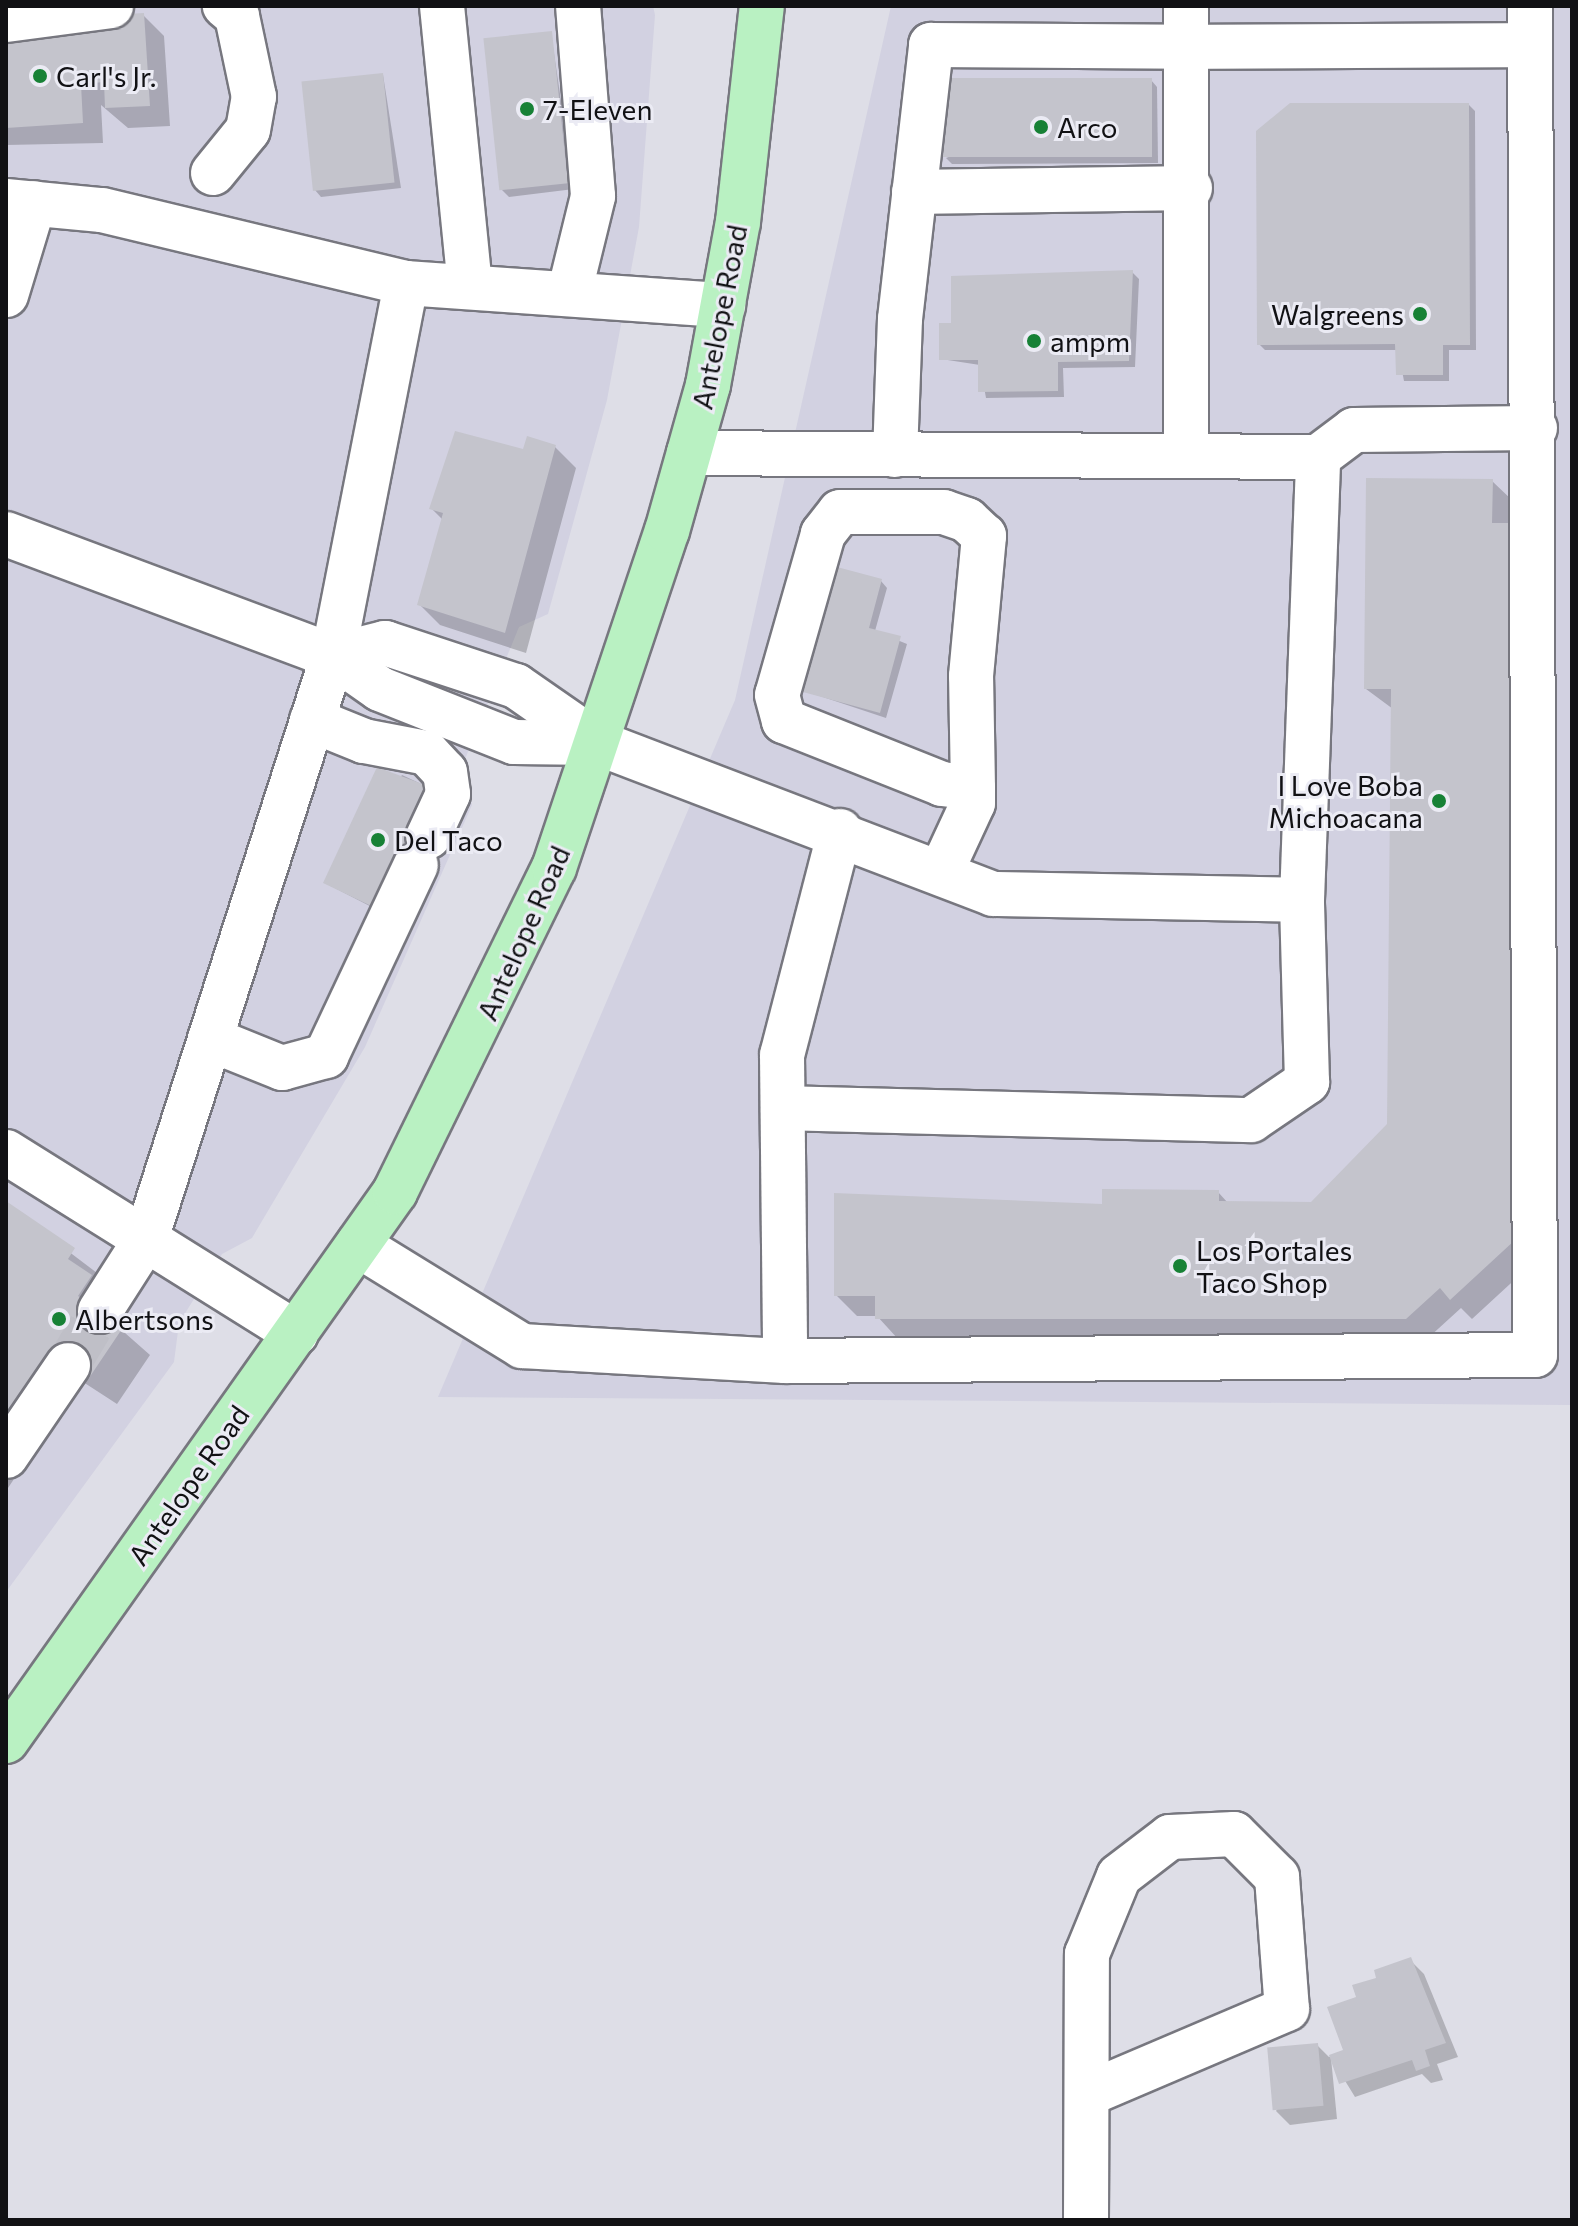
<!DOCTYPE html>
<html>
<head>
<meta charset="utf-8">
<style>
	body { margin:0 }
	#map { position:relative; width:1578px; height:2226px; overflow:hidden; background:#dedee7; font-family:Commissioner,sans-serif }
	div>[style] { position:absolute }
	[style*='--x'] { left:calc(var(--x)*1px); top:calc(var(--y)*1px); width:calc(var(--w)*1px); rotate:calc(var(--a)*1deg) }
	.built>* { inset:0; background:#d2d1e1 }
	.shadow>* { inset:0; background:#0003 }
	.building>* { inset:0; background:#c4c4cc; transform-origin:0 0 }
	.minor-tunnel>* { height:44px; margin-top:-22px; transform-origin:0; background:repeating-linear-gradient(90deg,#bfbfc7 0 44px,transparent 0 66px) }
	.roads { filter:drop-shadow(2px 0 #77777f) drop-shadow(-2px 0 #77777f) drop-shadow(0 2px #77777f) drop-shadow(0 -2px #77777f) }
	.minor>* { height:44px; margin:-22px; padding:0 22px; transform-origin:22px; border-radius:22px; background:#fff }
	.major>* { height:44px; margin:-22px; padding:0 22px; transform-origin:22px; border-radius:22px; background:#b9f1c2 }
	.dots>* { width:22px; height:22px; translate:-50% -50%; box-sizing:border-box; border:4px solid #ebebf4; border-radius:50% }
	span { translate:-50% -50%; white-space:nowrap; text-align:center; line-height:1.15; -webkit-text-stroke:6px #ebebf4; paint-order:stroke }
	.poi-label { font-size:28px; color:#111114 }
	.left { translate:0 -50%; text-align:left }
	.right { translate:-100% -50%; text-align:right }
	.street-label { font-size:28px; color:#111114 }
	.frame { position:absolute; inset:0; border:8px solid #111114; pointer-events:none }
</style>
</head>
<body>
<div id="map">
	<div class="built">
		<i style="clip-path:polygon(6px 6px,653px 6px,655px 15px,639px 227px,607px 400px,548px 614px,519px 627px,463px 764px,472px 805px,365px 1047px,252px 1238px,222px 1254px,179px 1323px,174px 1362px,6px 1592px)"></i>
		<i style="clip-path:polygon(891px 6px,1572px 6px,1572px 1405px,438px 1397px,735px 700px)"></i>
	</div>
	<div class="shadow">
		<i style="clip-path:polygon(143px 15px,164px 36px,170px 126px,128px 128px,101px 105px,103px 143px,6px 145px,6px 35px)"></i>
		<i style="clip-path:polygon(551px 33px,574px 189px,509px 197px,502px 190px)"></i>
		<i style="clip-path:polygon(383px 75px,401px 188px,321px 197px,315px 190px)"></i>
		<i style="clip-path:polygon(1151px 80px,1157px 87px,1158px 163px,952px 164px,946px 158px)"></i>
		<i style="clip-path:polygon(1469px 105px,1475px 111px,1476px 350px,1449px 350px,1449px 381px,1404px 381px,1398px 350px,1265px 350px,1259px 344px)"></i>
		<i style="clip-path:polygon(1132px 272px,1139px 279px,1135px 367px,1063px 368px,1064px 397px,986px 398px,980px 365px,941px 359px,953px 325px)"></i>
		<i style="clip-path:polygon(555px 447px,576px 468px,526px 653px,440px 625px,419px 604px,443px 520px,431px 508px,524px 452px)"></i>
		<i style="clip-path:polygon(1492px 481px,1513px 501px,1535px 1261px,1472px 1319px,1461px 1308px,1427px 1339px,898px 1339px,877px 1316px,857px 1316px,836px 1295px,1104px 1206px,1218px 1192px,1228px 1203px,1311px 1204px,1389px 1125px,1393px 709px,1366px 689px)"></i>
		<i style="clip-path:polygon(881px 581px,887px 588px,875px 631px,907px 644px,886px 718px,805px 691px)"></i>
		<i style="clip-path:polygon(402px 775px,432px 789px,393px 918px,325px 883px)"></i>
		<i style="clip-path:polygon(6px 1204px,101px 1276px,108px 1318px,150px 1355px,117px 1404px,80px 1380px,6px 1491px)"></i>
		<i style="clip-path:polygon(1410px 1960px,1424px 1974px,1458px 2057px,1437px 2064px,1443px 2080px,1431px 2083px,1422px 2074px,1355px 2097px,1331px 2058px,1337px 2119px,1290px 2125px,1276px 2111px,1317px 2045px,1329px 2057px,1345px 2052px,1358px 1998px)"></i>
	</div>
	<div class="building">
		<i style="clip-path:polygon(144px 13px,150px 106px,105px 108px,104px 82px,81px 84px,83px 123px,6px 128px,6px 33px,60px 18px)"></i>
		<i style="left:552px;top:31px;width:153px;height:69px;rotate:84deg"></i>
		<i style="left:383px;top:73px;width:110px;height:82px;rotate:84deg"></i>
		<i style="left:1152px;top:78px;width:79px;height:209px;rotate:90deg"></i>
		<i style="clip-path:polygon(1290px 103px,1469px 103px,1470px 345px,1443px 345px,1443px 375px,1396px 375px,1395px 344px,1257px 345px,1256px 131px)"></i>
		<i style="clip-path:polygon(1133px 270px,1129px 361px,1058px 362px,1058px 391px,978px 392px,978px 360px,939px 360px,939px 323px,951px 323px,951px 276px)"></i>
		<i style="clip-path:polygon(455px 431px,523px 449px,527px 436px,556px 445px,505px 633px,417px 605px,443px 513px,429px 509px)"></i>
		<i style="clip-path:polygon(1366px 478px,1493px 479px,1492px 523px,1517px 523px,1515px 1240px,1450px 1300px,1440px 1288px,1406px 1319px,875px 1319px,875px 1296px,834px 1296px,834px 1193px,1102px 1204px,1102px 1189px,1219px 1190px,1219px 1201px,1311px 1202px,1387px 1124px,1391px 689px,1364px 689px)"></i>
		<i style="clip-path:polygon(837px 567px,882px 579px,869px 628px,901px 636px,880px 713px,803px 692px)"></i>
		<i style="clip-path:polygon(377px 767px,433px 788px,386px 913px,323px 883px)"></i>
		<i style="clip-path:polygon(6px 1201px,75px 1248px,68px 1259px,92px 1275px,78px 1296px,124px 1326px,89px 1378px,52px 1354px,6px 1423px)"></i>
		<i style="clip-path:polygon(1411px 1957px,1446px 2043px,1425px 2050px,1430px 2066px,1416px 2071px,1412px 2060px,1339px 2084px,1329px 2055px,1343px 2050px,1327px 2007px,1356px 1997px,1352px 1985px,1376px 1978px,1374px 1970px)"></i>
		<i style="left:1318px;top:2043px;width:63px;height:51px;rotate:85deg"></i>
	</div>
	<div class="minor-tunnel">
		<i style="--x:68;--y:1365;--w:63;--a:-59.3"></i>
	</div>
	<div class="roads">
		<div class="minor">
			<i style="--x:442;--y:6;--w:282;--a:84.3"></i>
			<i style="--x:6;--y:20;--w:106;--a:-7.6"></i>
			<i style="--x:213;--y:173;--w:55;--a:-50.9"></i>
			<i style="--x:248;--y:130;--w:34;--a:-80"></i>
			<i style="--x:254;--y:97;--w:83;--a:-101.9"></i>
			<i style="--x:237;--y:16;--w:16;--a:-140"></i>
			<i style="--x:914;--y:192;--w:276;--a:-0.8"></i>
			<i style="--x:6;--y:201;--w:96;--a:5.4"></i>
			<i style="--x:102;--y:210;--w:313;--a:13.5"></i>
			<i style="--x:406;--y:283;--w:318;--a:4"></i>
			<i style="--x:569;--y:294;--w:101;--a:-76.2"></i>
			<i style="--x:593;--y:196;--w:191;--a:-94.5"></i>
			<i style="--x:6;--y:295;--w:96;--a:-73.1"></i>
			<i style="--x:895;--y:455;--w:136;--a:-87.9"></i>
			<i style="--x:900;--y:319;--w:276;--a:-83.5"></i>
			<i style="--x:931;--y:45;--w:255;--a:0.4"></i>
			<i style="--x:1186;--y:47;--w:41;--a:-90"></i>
			<i style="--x:1186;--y:456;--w:409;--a:-90"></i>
			<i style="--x:1186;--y:47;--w:344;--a:-0.3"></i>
			<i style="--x:1318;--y:457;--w:45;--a:-36.9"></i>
			<i style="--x:1354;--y:430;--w:181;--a:-0.6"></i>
			<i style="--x:6;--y:534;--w:349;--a:20.5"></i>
			<i style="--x:333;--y:656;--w:57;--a:35.1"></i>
			<i style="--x:380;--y:689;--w:144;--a:21.6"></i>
			<i style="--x:514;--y:742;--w:84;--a:0.7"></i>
			<i style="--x:333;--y:656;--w:54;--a:-14"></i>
			<i style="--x:385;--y:643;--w:138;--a:18.2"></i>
			<i style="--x:516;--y:686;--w:100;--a:34.8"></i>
			<i style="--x:598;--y:743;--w:423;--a:20.9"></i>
			<i style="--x:993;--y:894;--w:309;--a:1.1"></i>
			<i style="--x:1302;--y:900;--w:443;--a:-87.9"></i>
			<i style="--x:1318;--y:457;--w:629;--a:-179.64"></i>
			<i style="--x:312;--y:720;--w:56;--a:22"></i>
			<i style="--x:364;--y:741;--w:64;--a:10.8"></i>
			<i style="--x:427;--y:753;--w:26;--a:47"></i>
			<i style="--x:445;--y:772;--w:22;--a:82"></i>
			<i style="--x:448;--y:794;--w:47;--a:114.9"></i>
			<i style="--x:840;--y:831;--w:231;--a:104.5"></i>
			<i style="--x:782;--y:1055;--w:306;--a:89.4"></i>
			<i style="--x:785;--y:1361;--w:750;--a:-0.46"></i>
			<i style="--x:1535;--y:1355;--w:1349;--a:-90.21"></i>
			<i style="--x:941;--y:872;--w:76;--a:-65.1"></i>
			<i style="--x:973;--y:803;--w:15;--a:-90"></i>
			<i style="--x:973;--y:788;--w:112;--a:-91"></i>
			<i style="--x:971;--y:676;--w:141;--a:-84.7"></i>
			<i style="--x:984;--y:536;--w:23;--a:-137"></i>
			<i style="--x:967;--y:520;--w:24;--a:-161"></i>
			<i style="--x:944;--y:512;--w:104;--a:180"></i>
			<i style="--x:840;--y:512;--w:28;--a:128"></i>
			<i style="--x:823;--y:534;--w:167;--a:105.9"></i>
			<i style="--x:777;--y:695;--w:27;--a:75"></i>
			<i style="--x:784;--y:721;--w:170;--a:21.7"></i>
			<i style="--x:942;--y:784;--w:31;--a:7"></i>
			<i style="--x:210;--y:1039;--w:78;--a:21.9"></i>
			<i style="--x:282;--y:1068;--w:46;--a:-15.3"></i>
			<i style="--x:326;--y:1056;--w:211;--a:-64.8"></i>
			<i style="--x:783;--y:1108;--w:468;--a:1.5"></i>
			<i style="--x:1251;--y:1120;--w:68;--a:-34.2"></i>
			<i style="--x:1307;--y:1082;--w:182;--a:-91.6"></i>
			<i style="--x:6;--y:1152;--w:342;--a:32"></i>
			<i style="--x:358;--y:1245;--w:193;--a:31.6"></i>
			<i style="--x:522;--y:1346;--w:263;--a:3.3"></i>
			<i style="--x:100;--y:1311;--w:85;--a:-57.4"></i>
			<i style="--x:146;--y:1239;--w:612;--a:-72.22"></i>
			<i style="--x:333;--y:656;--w:380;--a:-78.9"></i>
			<i style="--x:6;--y:1456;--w:110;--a:-55.7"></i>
			<i style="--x:1086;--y:2220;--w:266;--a:-89.8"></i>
			<i style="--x:1087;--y:1954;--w:84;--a:-67.7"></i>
			<i style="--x:1119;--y:1876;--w:64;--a:-37.4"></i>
			<i style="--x:1170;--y:1837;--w:64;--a:-2.7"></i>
			<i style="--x:1234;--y:1834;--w:61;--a:45"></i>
			<i style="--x:1277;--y:1877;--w:132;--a:85.7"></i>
			<i style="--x:1287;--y:2009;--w:214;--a:156.9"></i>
		</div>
		<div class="major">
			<i style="--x:6;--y:1741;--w:673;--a:-54.68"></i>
			<i style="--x:395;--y:1192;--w:361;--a:-63.9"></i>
			<i style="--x:554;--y:868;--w:355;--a:-71.5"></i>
			<i style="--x:667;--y:531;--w:152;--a:-74.3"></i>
			<i style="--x:708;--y:385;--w:166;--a:-79.6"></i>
			<i style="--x:738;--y:222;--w:217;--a:-83.7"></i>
		</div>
	</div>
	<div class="dots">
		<i style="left:40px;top:76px;background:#178136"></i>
		<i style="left:527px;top:109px;background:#178136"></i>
		<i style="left:1041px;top:127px;background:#178136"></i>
		<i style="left:1420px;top:314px;background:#178136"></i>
		<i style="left:1034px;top:341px;background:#178136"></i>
		<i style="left:1439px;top:801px;background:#178136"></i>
		<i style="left:378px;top:840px;background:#178136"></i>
		<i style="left:1180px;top:1266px;background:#178136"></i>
		<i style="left:59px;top:1319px;background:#178136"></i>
	</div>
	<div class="poi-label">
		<span class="left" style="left:56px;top:76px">Carl's Jr.</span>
		<span class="left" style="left:543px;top:109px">7-Eleven</span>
		<span class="left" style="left:1057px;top:127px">Arco</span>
		<span class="right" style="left:1404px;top:314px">Walgreens</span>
		<span class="left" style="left:1050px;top:341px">ampm</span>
		<span class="right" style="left:1423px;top:801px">I Love Boba<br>Michoacana</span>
		<span class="left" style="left:394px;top:840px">Del Taco</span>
		<span class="left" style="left:1196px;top:1266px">Los Portales<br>Taco Shop</span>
		<span class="left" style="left:75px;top:1319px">Albertsons</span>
	</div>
	<div class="street-label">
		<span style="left:719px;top:317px;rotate:-79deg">Antelope Road</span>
		<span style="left:523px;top:933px;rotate:-66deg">Antelope Road</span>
		<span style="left:188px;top:1485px;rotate:-55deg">Antelope Road</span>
	</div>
	<div class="frame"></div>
</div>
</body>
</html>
